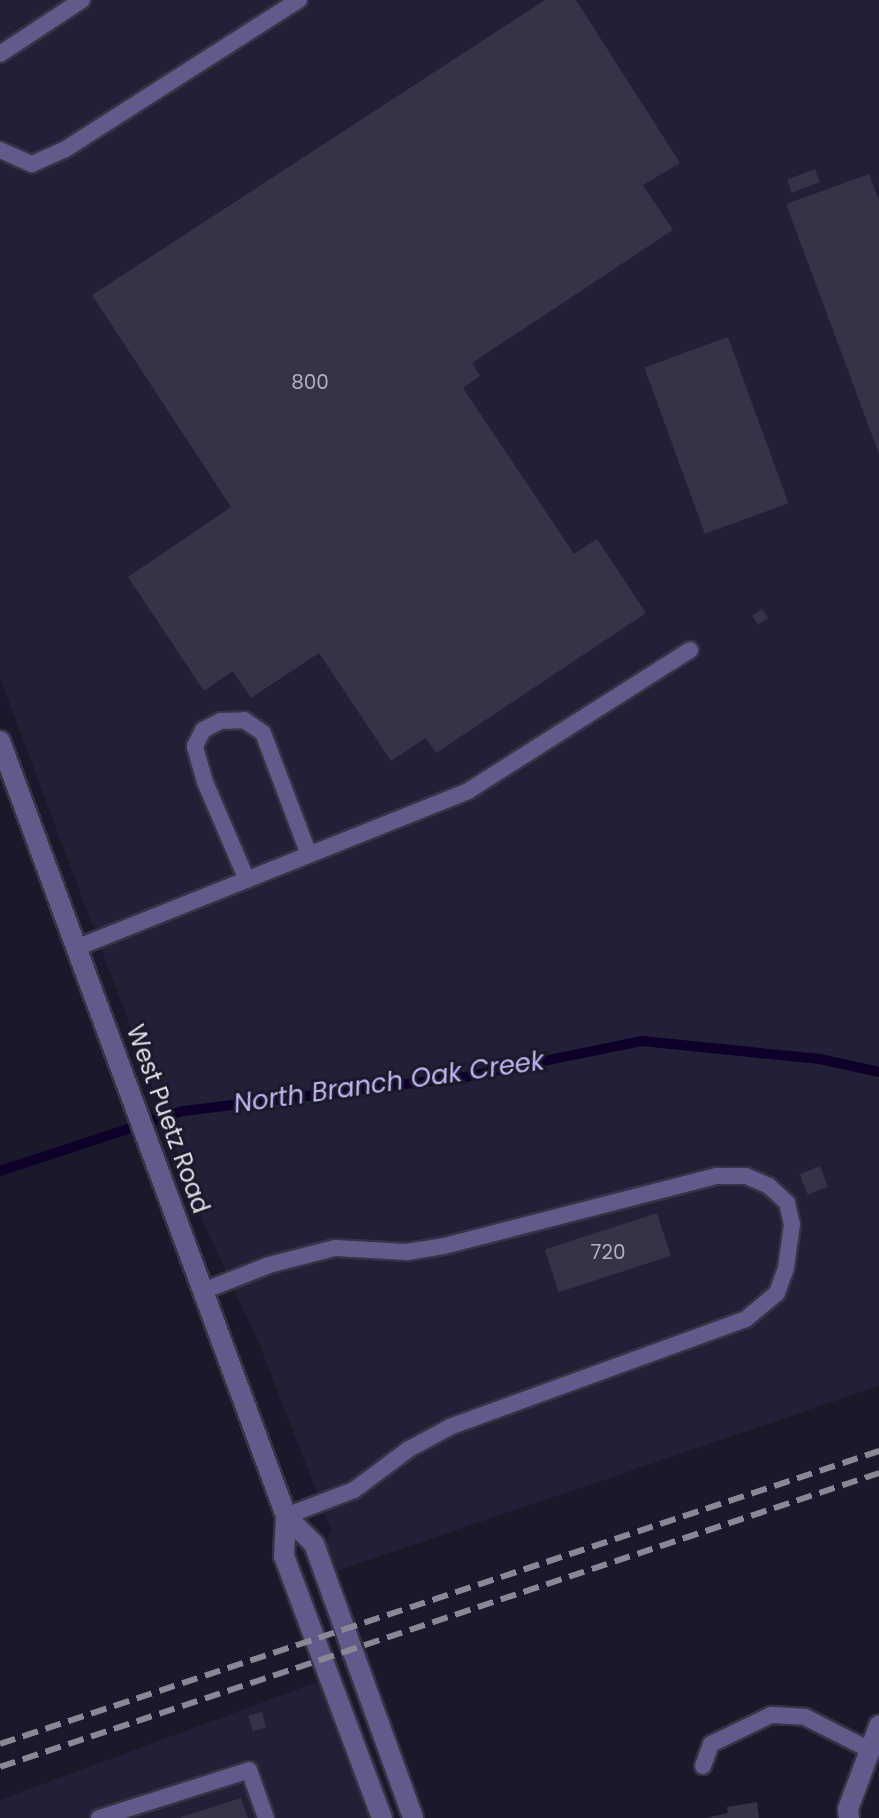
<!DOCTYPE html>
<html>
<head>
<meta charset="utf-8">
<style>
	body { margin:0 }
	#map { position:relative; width:879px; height:1818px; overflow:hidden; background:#1b1829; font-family:Poppins,sans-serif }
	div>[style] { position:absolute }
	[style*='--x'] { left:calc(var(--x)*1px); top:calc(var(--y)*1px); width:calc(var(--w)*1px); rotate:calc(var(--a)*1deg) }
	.built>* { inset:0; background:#231f36 }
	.stream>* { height:10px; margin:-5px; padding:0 5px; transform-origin:5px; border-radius:5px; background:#0e002b }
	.building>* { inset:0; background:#353345; transform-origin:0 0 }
	.roads { filter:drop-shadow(2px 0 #363344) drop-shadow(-2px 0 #363344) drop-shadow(0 2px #363344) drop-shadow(0 -2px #363344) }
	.service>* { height:16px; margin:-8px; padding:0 8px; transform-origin:8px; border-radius:8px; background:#625a8a }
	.minor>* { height:20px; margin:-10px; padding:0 10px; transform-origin:10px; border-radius:10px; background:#625a8a }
	.tertiary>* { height:20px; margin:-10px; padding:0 10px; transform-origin:10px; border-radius:10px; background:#625a8a }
	.rail>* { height:6px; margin-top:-3px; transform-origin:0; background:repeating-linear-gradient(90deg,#8a8896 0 16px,transparent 0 24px) }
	span { translate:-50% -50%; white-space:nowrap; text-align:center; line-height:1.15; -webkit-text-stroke:6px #1b1829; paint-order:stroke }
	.number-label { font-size:20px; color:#b3b2bf }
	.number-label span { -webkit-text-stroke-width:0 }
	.street-label { font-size:24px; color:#dddce8 }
	.water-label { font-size:26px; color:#beb6f1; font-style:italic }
</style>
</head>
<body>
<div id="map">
	<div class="built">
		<i style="clip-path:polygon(0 0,879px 0,879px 1386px,336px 1571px,326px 1543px,331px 1529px,259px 1343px,205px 1226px,0 678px)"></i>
		<i style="clip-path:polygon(320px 1681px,372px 1818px,0 1818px,0 1800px)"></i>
	</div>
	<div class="stream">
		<i style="--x:0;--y:1171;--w:193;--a:-18.2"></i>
		<i style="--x:183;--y:1111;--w:284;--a:-6.9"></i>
		<i style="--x:465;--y:1077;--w:181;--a:-11.5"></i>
		<i style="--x:642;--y:1041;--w:179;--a:5.8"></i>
		<i style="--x:820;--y:1059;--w:60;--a:12.4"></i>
	</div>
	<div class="building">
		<i style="clip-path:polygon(545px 0,576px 0,680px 163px,643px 185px,673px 230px,472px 363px,480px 376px,463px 388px,574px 554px,597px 539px,646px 613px,436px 753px,426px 738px,391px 761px,319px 653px,251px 698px,233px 671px,204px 691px,128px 577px,231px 507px,92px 295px)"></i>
		<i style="left:815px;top:169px;width:14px;height:30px;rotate:69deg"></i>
		<i style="clip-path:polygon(869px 174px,879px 201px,879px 454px,786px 204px)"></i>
		<i style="left:728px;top:337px;width:177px;height:89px;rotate:70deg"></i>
		<i style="left:762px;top:609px;width:11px;height:12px;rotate:56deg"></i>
		<i style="left:820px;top:1166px;width:22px;height:22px;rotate:68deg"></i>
		<i style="left:657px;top:1213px;width:45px;height:118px;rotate:72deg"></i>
		<i style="left:262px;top:1712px;width:16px;height:14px;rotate:75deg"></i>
		<i style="clip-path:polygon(241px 1798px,248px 1818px,181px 1818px,181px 1817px)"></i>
		<i style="clip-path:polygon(757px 1802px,759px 1818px,706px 1818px,728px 1813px,727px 1807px)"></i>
	</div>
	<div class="roads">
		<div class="service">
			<i style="--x:0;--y:54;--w:98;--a:-33.4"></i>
			<i style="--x:0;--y:150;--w:35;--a:24"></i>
			<i style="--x:32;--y:164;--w:35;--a:-24"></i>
			<i style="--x:64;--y:150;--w:279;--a:-32.6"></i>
			<i style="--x:247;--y:880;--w:107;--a:-113.2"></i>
			<i style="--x:205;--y:782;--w:37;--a:-106"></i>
			<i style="--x:195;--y:746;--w:18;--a:-63"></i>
			<i style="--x:203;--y:730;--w:20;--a:-27"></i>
			<i style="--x:221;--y:721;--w:23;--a:-2"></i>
			<i style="--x:244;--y:720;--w:23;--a:34"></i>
			<i style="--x:263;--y:733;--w:130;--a:69.3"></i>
			<i style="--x:76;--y:948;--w:422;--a:-21.8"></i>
			<i style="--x:468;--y:791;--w:263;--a:-32.4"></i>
			<i style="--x:203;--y:1291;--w:71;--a:-21.5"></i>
			<i style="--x:269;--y:1265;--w:68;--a:-14.4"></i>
			<i style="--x:335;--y:1248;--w:72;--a:3.2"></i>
			<i style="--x:407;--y:1252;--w:37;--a:-9"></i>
			<i style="--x:444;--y:1246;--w:282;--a:-14.4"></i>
			<i style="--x:717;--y:1176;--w:29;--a:0"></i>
			<i style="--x:746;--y:1176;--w:25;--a:23"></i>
			<i style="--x:769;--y:1186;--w:25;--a:43"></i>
			<i style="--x:787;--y:1203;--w:22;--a:77"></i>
			<i style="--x:792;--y:1224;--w:44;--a:97.8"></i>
			<i style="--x:786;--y:1268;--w:27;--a:110"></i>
			<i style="--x:777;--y:1293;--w:40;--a:140"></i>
			<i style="--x:746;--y:1319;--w:315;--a:160"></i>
			<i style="--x:450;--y:1427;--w:47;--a:151.8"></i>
			<i style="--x:409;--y:1449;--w:69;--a:143.3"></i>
			<i style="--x:354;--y:1490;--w:73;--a:159.1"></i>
			<i style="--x:703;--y:1766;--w:23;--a:-70"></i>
			<i style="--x:711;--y:1744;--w:67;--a:-25.8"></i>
			<i style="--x:771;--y:1715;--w:34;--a:3"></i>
			<i style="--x:805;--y:1717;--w:73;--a:26.9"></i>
			<i style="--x:99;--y:1818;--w:157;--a:-17.7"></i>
			<i style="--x:249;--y:1770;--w:51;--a:70.5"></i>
		</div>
		<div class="minor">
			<i style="--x:849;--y:1818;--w:9;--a:-96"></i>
			<i style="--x:848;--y:1809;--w:89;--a:-69.5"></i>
		</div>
		<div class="tertiary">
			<i style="--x:0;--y:741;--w:826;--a:69.74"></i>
			<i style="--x:286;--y:1516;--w:40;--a:92.9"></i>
			<i style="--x:284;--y:1556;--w:280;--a:69.5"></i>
			<i style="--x:286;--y:1516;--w:40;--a:45"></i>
			<i style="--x:314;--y:1544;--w:291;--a:70.1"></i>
		</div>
	</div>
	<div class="rail">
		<i style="--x:0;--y:1744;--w:927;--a:-18.43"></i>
		<i style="--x:0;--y:1767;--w:927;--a:-18.49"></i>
	</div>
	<div class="number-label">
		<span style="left:310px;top:382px">800</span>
		<span style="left:608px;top:1252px">720</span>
	</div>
	<div class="street-label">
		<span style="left:168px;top:1119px;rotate:70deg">West Puetz Road</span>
	</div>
	<div class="water-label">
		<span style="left:389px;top:1083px;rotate:-8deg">North Branch Oak Creek</span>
	</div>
</div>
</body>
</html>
